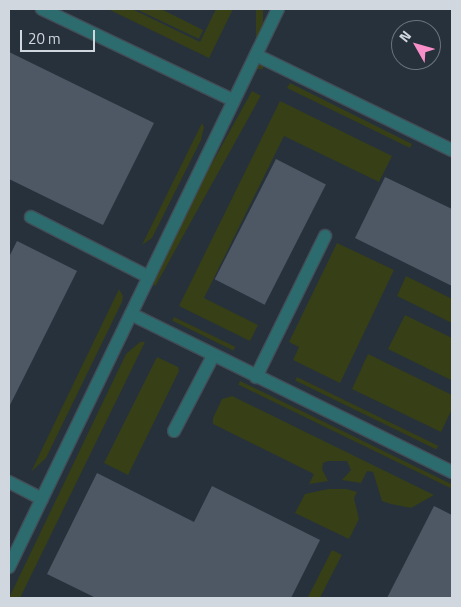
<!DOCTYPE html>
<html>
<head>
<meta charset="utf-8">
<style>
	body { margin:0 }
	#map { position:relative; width:461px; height:607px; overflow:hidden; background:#27313c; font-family:"Titillium Web",sans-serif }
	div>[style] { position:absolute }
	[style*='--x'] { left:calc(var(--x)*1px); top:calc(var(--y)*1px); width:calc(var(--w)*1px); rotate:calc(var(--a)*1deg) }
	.green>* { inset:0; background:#363f15; transform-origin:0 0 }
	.building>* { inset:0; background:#4e5865; transform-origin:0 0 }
	.roads { filter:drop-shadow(1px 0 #424c56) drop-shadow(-1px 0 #424c56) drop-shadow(0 1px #424c56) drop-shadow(0 -1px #424c56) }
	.street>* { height:12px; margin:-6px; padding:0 6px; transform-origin:6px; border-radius:6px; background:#2c6c6e }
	span { translate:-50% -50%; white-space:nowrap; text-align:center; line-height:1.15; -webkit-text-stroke:4px #27313c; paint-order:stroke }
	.frame { position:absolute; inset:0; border:10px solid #d1d7df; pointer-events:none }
	.north { position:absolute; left:391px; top:20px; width:50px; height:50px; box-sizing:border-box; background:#27313c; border:1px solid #6b737d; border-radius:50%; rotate:308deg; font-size:14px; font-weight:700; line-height:20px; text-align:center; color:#d1d7df }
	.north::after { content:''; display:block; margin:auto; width:18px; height:22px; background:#f98fc8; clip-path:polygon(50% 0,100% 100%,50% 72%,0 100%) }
	.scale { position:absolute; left:20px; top:30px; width:75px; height:22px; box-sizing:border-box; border:2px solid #d1d7df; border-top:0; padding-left:6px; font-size:15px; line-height:18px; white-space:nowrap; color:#d1d7df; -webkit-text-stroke:4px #27313c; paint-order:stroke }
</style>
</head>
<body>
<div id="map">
	<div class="green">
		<i style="clip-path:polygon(108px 9px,132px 9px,200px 42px,216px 9px,233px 9px,209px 58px)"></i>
		<i style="clip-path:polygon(136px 9px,161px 9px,203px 30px,199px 39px)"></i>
		<i style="left:256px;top:9px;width:7px;height:60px"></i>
		<i style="clip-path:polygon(290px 83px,412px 144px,410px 148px,287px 88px)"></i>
		<i style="left:252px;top:91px;width:10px;height:217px;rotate:29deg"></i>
		<i style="clip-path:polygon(280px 101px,392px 156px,379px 182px,284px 136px,204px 298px,258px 325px,250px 341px,179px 306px)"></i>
		<i style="clip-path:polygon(202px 123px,204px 127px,201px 140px,152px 238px,142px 245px)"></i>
		<i style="clip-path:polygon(337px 243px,394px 270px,340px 383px,293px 360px,299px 347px,289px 342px)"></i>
		<i style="clip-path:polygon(406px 276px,452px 299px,452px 323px,397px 296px)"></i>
		<i style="clip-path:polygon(119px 289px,123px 296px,122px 302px,46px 458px,31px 472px)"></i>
		<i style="clip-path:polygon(405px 315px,452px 338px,451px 380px,388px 349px)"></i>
		<i style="left:174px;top:317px;width:68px;height:4px;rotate:26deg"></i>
		<i style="clip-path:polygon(140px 342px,145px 342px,20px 598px,9px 598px,126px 354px)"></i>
		<i style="clip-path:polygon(368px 354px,452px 395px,452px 409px,441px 432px,352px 389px)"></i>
		<i style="clip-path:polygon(157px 357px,178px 367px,179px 371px,128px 475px,104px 463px)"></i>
		<i style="left:297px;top:377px;width:157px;height:4px;rotate:26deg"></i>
		<i style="left:240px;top:381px;width:236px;height:4px;rotate:26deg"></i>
		<i style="clip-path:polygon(232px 396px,434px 495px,411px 508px,391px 504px,382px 501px,373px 472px,367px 471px,361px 483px,342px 480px,351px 470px,347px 461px,328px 461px,323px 463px,322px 469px,328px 481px,309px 484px,314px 474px,213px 424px,213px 418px,222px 399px)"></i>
		<i style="clip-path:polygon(328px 489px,347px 489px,357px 492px,354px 498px,359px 519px,349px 539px,295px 513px,305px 494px)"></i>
		<i style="left:332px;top:550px;width:11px;height:54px;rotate:27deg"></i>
	</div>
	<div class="building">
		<i style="clip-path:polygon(9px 52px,154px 123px,103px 225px,9px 179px)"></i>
		<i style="left:276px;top:159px;width:56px;height:135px;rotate:27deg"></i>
		<i style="clip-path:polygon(385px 177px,452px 209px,452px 286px,355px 238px)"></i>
		<i style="clip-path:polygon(17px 241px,77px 271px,9px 407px,9px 257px)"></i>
		<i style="clip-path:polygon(97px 473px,194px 522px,212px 486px,320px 540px,291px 598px,96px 598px,47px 574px)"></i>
		<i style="clip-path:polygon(434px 506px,452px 515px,452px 598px,387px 598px)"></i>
	</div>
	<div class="roads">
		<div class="street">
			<i style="--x:42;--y:9;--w:212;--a:25.5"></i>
			<i style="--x:256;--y:55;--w:218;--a:25.9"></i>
			<i style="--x:31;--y:217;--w:132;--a:27"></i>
			<i style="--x:131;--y:314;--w:358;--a:26.2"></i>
			<i style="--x:256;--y:377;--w:157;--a:-63.9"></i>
			<i style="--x:174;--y:431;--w:85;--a:-62.5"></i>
			<i style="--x:9;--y:482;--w:37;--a:27"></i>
			<i style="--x:9;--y:567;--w:619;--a:-64.26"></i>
		</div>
	</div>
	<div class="frame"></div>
	<div class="north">N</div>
	<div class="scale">20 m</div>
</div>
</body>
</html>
